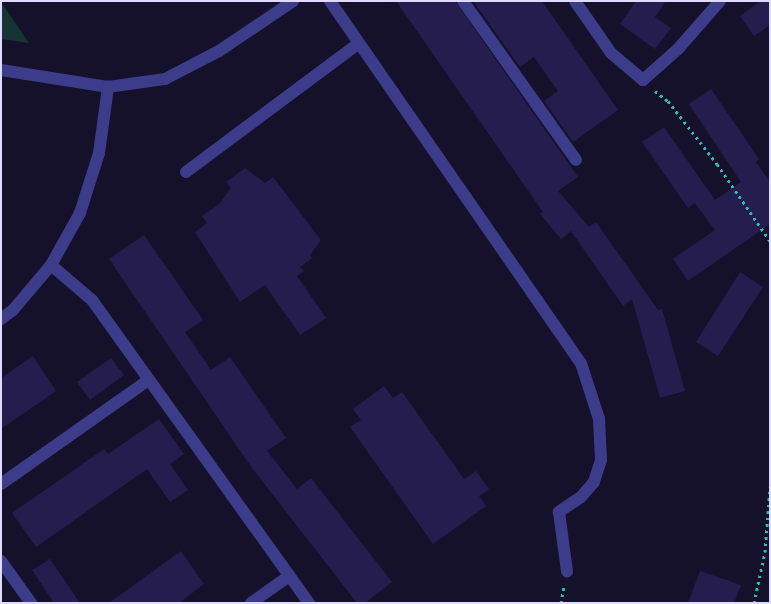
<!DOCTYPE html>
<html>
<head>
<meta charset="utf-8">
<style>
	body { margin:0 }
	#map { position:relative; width:771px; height:604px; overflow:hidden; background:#15112b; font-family:Inter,sans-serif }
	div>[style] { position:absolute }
	.green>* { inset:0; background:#143533 }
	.building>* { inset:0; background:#251d4d }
	.path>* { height:3px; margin-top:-1.5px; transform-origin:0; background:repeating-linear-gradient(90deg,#30beb2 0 2.5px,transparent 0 6.5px) }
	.minor>* { height:12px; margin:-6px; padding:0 6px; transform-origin:6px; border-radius:6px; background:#3d3c8a }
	span { translate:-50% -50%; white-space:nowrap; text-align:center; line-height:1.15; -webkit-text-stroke:5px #15112b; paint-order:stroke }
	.frame { position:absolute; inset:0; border:2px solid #dedbff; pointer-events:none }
</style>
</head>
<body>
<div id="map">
	<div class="green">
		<div style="clip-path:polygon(1px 2px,29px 43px,1px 39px)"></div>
	</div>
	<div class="building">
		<div style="clip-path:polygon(396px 1px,455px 1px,578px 177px,558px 191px,589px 227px,596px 222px,658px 310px,662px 309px,685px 391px,660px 398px,632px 299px,623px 306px,571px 231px,561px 239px,540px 214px,543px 212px)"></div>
		<div style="clip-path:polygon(473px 1px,542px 1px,618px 110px,573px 142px,544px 101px,558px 91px,534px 57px,520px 67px)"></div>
		<div style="clip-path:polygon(636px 1px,666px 1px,655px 17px,671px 28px,655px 49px,620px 24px)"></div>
		<div style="clip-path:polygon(760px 1px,770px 1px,770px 25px,754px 36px,740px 16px)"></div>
		<div style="clip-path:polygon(711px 89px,759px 159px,756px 162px,770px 182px,770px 224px,688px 281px,673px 259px,715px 230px,695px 203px,688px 208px,642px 142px,664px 127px,715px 200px,741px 182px,689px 104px)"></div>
		<div style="clip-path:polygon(245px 168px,265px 183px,273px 177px,321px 240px,310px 255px,312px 258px,300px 267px,304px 271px,297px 276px,326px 318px,300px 335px,265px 285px,240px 302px,195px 232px,207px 223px,202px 216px,219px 204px,231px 188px,226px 182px)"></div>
		<div style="clip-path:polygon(144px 235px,203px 320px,185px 332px,211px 370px,230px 357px,286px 438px,267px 451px,297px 489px,311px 478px,392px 582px,365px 603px,357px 603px,252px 468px,109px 259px)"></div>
		<div style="clip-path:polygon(740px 272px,763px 287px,718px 356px,696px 342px)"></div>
		<div style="clip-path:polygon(33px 356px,56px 391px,1px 429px,1px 378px)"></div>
		<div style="clip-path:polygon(111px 358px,124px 375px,90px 400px,77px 382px)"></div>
		<div style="clip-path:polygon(384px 386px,393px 398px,402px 392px,464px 479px,476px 471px,489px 489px,479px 496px,486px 506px,433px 544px,350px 427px,361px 420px,353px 409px)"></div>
		<div style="clip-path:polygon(159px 419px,184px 454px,170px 464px,188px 490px,170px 502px,147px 469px,36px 547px,12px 513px,104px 449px,108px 454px)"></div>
		<div style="clip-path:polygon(181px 551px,204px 584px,179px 603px,109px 603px)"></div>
		<div style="clip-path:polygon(50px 559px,80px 603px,54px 603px,32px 570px)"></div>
		<div style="clip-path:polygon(700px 571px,741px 585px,734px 603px,688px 603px)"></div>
	</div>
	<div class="path">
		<div style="left:655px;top:91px;width:16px;rotate:38deg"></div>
		<div style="left:668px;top:101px;width:80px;rotate:52.1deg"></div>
		<div style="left:717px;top:164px;width:93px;rotate:55.5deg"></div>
		<div style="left:561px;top:603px;width:17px;rotate:-80deg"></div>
		<div style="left:754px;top:603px;width:52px;rotate:-77.8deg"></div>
		<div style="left:765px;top:552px;width:65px;rotate:-85.6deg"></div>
	</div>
	<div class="minor">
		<div style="left:330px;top:1px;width:441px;rotate:55.3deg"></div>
		<div style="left:581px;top:363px;width:59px;rotate:72.2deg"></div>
		<div style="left:599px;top:419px;width:41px;rotate:87.2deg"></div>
		<div style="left:601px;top:460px;width:23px;rotate:108deg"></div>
		<div style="left:594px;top:482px;width:20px;rotate:131deg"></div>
		<div style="left:581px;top:497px;width:27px;rotate:146deg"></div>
		<div style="left:559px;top:512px;width:60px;rotate:82.3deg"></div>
		<div style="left:463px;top:1px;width:195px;rotate:54.6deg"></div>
		<div style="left:575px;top:1px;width:63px;rotate:55.3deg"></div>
		<div style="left:611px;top:53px;width:42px;rotate:40.2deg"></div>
		<div style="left:643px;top:80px;width:47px;rotate:-41.5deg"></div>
		<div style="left:678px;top:49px;width:64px;rotate:-48.8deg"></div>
		<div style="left:1px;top:70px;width:108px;rotate:9deg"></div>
		<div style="left:108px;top:87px;width:58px;rotate:-8deg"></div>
		<div style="left:165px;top:79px;width:61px;rotate:-27.4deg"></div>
		<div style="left:219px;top:51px;width:89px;rotate:-34deg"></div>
		<div style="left:186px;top:172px;width:214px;rotate:-36.7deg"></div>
		<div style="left:51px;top:265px;width:54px;rotate:40.5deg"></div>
		<div style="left:92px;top:300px;width:373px;rotate:54.4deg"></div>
		<div style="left:1px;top:319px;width:15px;rotate:-37deg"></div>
		<div style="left:13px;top:310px;width:59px;rotate:-49.8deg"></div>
		<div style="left:51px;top:265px;width:60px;rotate:-60.9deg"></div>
		<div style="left:80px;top:213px;width:63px;rotate:-72.4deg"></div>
		<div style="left:99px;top:153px;width:67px;rotate:-82.2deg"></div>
		<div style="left:1px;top:484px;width:179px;rotate:-35.2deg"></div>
		<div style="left:1px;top:561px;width:52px;rotate:54.5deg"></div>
		<div style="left:251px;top:603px;width:47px;rotate:-35.4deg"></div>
	</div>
	<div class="frame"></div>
</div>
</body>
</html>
